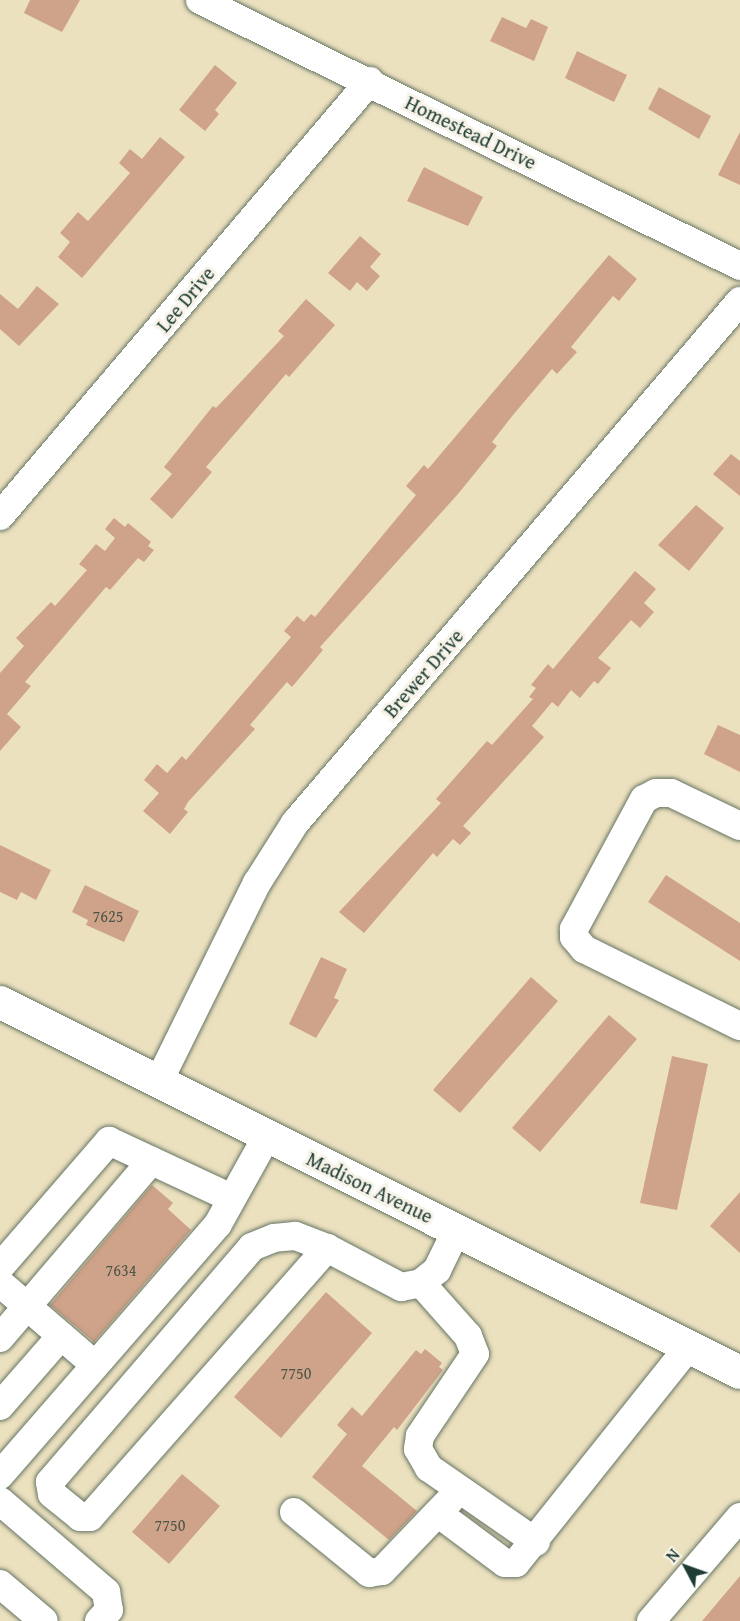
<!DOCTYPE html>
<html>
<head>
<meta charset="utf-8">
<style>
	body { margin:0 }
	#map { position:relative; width:740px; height:1621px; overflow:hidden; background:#ece1bf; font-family:"Gentium Book Plus",serif }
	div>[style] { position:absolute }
	.building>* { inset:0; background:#cfa389 }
	.roads { filter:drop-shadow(0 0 2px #677665) drop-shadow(0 0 2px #677665) }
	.minor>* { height:28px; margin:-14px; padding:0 14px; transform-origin:14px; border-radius:14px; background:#fff }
	.major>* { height:33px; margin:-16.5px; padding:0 16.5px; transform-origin:16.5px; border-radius:16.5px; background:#fff }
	span { translate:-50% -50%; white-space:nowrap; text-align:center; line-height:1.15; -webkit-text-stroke:6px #f7f3e8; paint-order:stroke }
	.number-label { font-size:16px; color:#4b5649 }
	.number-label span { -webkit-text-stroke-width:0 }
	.street-label { font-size:20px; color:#1f3d34 }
	.north { position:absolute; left:656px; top:1537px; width:60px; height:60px; -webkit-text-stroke:4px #f7f3e8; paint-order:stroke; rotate:311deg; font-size:16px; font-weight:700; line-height:24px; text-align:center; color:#1f3d34 }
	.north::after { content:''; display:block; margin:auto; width:21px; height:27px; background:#1f3d34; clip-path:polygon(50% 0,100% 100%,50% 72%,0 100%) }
</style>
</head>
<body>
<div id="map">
	<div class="building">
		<div style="clip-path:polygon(30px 0,80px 0,62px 32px,24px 13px)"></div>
		<div style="clip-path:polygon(502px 17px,526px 28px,531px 19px,548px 27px,534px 61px,490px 41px)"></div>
		<div style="clip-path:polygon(577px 51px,627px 75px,614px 102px,565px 78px)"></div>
		<div style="clip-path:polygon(215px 65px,237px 83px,215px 110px,219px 114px,205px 131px,179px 110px)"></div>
		<div style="clip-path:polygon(659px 87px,711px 116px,699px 139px,648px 109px)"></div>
		<div style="clip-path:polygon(740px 132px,740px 185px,718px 175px)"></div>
		<div style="clip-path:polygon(160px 137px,185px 157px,82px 278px,58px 257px,70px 242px,60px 233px,78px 212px,88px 221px,130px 173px,119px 163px,130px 149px,142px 159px)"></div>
		<div style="clip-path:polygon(424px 167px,483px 197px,468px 226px,407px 201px)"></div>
		<div style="clip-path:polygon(360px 236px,381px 254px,370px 267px,380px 276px,367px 291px,357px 282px,350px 291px,328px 273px)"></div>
		<div style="clip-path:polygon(609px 255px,637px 279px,619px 301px,613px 296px,571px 347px,577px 352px,557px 374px,552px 369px,513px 415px,492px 442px,497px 446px,458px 494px,320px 647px,323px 650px,292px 687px,287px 682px,250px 725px,255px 729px,188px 802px,184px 809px,188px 812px,170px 834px,143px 811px,159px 793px,144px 780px,157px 764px,167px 773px,182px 756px,186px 760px,291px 637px,284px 631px,297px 616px,304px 622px,311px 614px,315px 617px,416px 495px,406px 486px,424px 465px,428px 469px)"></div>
		<div style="clip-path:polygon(37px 286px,59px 304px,19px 346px,0 329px,0 294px,18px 309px)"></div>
		<div style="clip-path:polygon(306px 299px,335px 325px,289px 377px,286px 374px,206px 467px,212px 472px,172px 519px,150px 499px,172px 474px,164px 467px,213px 406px,216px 408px,284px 336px,278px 331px)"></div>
		<div style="clip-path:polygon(731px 454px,740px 461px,740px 496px,713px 474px)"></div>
		<div style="clip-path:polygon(696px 505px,724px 528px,689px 571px,658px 545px)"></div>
		<div style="clip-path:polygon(114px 518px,125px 527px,128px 523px,151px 542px,148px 546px,154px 550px,144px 562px,138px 558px,110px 590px,106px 587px,25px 682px,31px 686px,7px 714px,21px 727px,0 751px,0 673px,24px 646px,16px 638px,51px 602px,55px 606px,87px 570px,79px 564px,96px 544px,105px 551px,115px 538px,105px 529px)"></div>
		<div style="clip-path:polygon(635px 571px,656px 589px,644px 603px,654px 612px,640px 628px,631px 620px,598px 658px,611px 668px,598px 684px,594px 681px,580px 698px,571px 690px,558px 707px,552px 702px,532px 726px,544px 737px,463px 826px,471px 833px,460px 845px,453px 839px,437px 857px,433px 853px,364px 933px,339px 912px,441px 803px,436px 799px,487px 741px,492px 745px,533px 699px,529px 697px,536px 688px,531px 685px,548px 664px,553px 669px)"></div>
		<div style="clip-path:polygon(718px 725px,740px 735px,740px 772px,704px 754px)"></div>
		<div style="clip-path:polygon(0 845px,51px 870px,36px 900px,21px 892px,17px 900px,0 892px)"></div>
		<div style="clip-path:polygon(666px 875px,740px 923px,740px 961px,648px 902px)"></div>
		<div style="clip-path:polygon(85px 885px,139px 911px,124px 942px,86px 925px,88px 920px,72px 912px)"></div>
		<div style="clip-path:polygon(321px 957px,347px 969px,334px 998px,339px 1000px,316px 1038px,289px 1024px)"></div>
		<div style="clip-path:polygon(531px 977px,558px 1001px,460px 1113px,433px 1090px)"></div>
		<div style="clip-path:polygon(609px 1015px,637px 1039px,540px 1152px,512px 1128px)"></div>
		<div style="clip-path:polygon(672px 1056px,708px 1064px,677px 1210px,640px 1203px)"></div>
		<div style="clip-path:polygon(152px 1185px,173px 1203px,168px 1209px,191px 1230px,94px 1342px,50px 1305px)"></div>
		<div style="clip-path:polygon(740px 1192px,740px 1253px,710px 1226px)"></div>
		<div style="clip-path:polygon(326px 1292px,372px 1333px,281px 1438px,234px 1397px)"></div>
		<div style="clip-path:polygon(425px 1349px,442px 1363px,439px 1367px,443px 1370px,397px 1430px,394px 1427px,362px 1466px,417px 1511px,389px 1540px,312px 1477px,347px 1434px,337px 1425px,352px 1407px,362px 1416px,416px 1350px,421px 1354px)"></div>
		<div style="clip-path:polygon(182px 1474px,220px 1506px,169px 1564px,132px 1532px)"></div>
		<div style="clip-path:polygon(740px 1576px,740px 1621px,702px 1621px)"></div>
	</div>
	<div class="roads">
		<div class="minor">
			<div style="left:200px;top:0;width:602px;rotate:26.22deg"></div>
			<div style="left:0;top:516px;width:571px;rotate:-49.62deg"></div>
			<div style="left:740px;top:826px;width:76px;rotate:-154.4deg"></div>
			<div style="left:671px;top:793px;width:15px;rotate:180deg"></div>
			<div style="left:656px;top:793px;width:13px;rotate:153deg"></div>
			<div style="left:644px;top:799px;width:148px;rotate:118.3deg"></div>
			<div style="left:574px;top:929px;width:8px;rotate:90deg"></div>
			<div style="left:574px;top:937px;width:16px;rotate:50deg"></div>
			<div style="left:584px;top:949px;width:174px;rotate:26.3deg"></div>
			<div style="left:159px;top:1081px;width:221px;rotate:-63.7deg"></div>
			<div style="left:257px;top:883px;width:71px;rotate:-57.7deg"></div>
			<div style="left:295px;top:823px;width:686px;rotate:-49.55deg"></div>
			<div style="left:327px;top:1248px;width:34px;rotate:-159deg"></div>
			<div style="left:295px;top:1236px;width:21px;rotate:175deg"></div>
			<div style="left:274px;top:1238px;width:24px;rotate:158deg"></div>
			<div style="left:252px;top:1247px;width:310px;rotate:130.7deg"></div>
			<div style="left:50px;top:1482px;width:12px;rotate:81deg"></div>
			<div style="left:52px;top:1494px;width:36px;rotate:39deg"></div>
			<div style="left:80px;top:1517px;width:10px"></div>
			<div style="left:90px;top:1517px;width:359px;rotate:-48.6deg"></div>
			<div style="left:327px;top:1248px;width:84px;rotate:27.8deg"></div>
			<div style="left:401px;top:1287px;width:20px;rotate:-11deg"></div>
			<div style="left:421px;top:1283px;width:21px;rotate:-39deg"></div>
			<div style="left:437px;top:1270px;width:46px;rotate:-64deg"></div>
			<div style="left:0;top:1267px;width:167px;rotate:-49.1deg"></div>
			<div style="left:109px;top:1141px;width:135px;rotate:25deg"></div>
			<div style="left:0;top:1283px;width:125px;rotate:40.8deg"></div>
			<div style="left:421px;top:1283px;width:71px;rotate:48.4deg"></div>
			<div style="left:468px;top:1336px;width:19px;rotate:69deg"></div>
			<div style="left:475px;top:1354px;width:99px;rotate:123.9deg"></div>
			<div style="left:420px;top:1436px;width:13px;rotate:99deg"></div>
			<div style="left:418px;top:1449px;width:22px;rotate:60deg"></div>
			<div style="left:429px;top:1468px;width:130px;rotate:34.7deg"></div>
			<div style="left:0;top:1338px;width:233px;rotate:-49.5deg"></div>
			<div style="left:0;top:1406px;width:93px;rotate:-48.9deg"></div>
			<div style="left:0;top:1475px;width:332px;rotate:-49deg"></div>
			<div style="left:218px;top:1224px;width:101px;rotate:-60.9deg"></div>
			<div style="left:0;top:1501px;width:140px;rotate:40.6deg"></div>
			<div style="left:106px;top:1592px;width:18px;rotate:81deg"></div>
			<div style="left:109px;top:1610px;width:15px;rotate:132deg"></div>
			<div style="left:294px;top:1512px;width:97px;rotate:39.1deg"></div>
			<div style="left:369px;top:1573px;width:13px;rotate:-9deg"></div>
			<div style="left:382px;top:1571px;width:98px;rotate:-46.2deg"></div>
			<div style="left:439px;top:1514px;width:82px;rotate:36.6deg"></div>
			<div style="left:505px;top:1563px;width:11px"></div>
			<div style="left:516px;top:1563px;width:278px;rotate:-51.4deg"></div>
			<div style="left:0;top:1584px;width:57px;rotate:40.1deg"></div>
			<div style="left:651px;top:1621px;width:137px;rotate:-49.4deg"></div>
		</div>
		<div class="major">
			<div style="left:0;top:1002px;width:827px;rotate:26.57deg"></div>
		</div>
	</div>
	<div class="number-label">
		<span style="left:108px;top:916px">7625</span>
		<span style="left:121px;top:1270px">7634</span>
		<span style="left:296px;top:1373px">7750</span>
		<span style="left:170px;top:1525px">7750</span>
	</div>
	<div class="street-label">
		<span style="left:471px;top:132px;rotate:26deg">Homestead Drive</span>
		<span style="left:185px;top:299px;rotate:-50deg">Lee Drive</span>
		<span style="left:423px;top:673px;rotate:-49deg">Brewer Drive</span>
		<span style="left:370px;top:1187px;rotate:26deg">Madison Avenue</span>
	</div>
	<div class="north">N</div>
</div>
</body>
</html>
